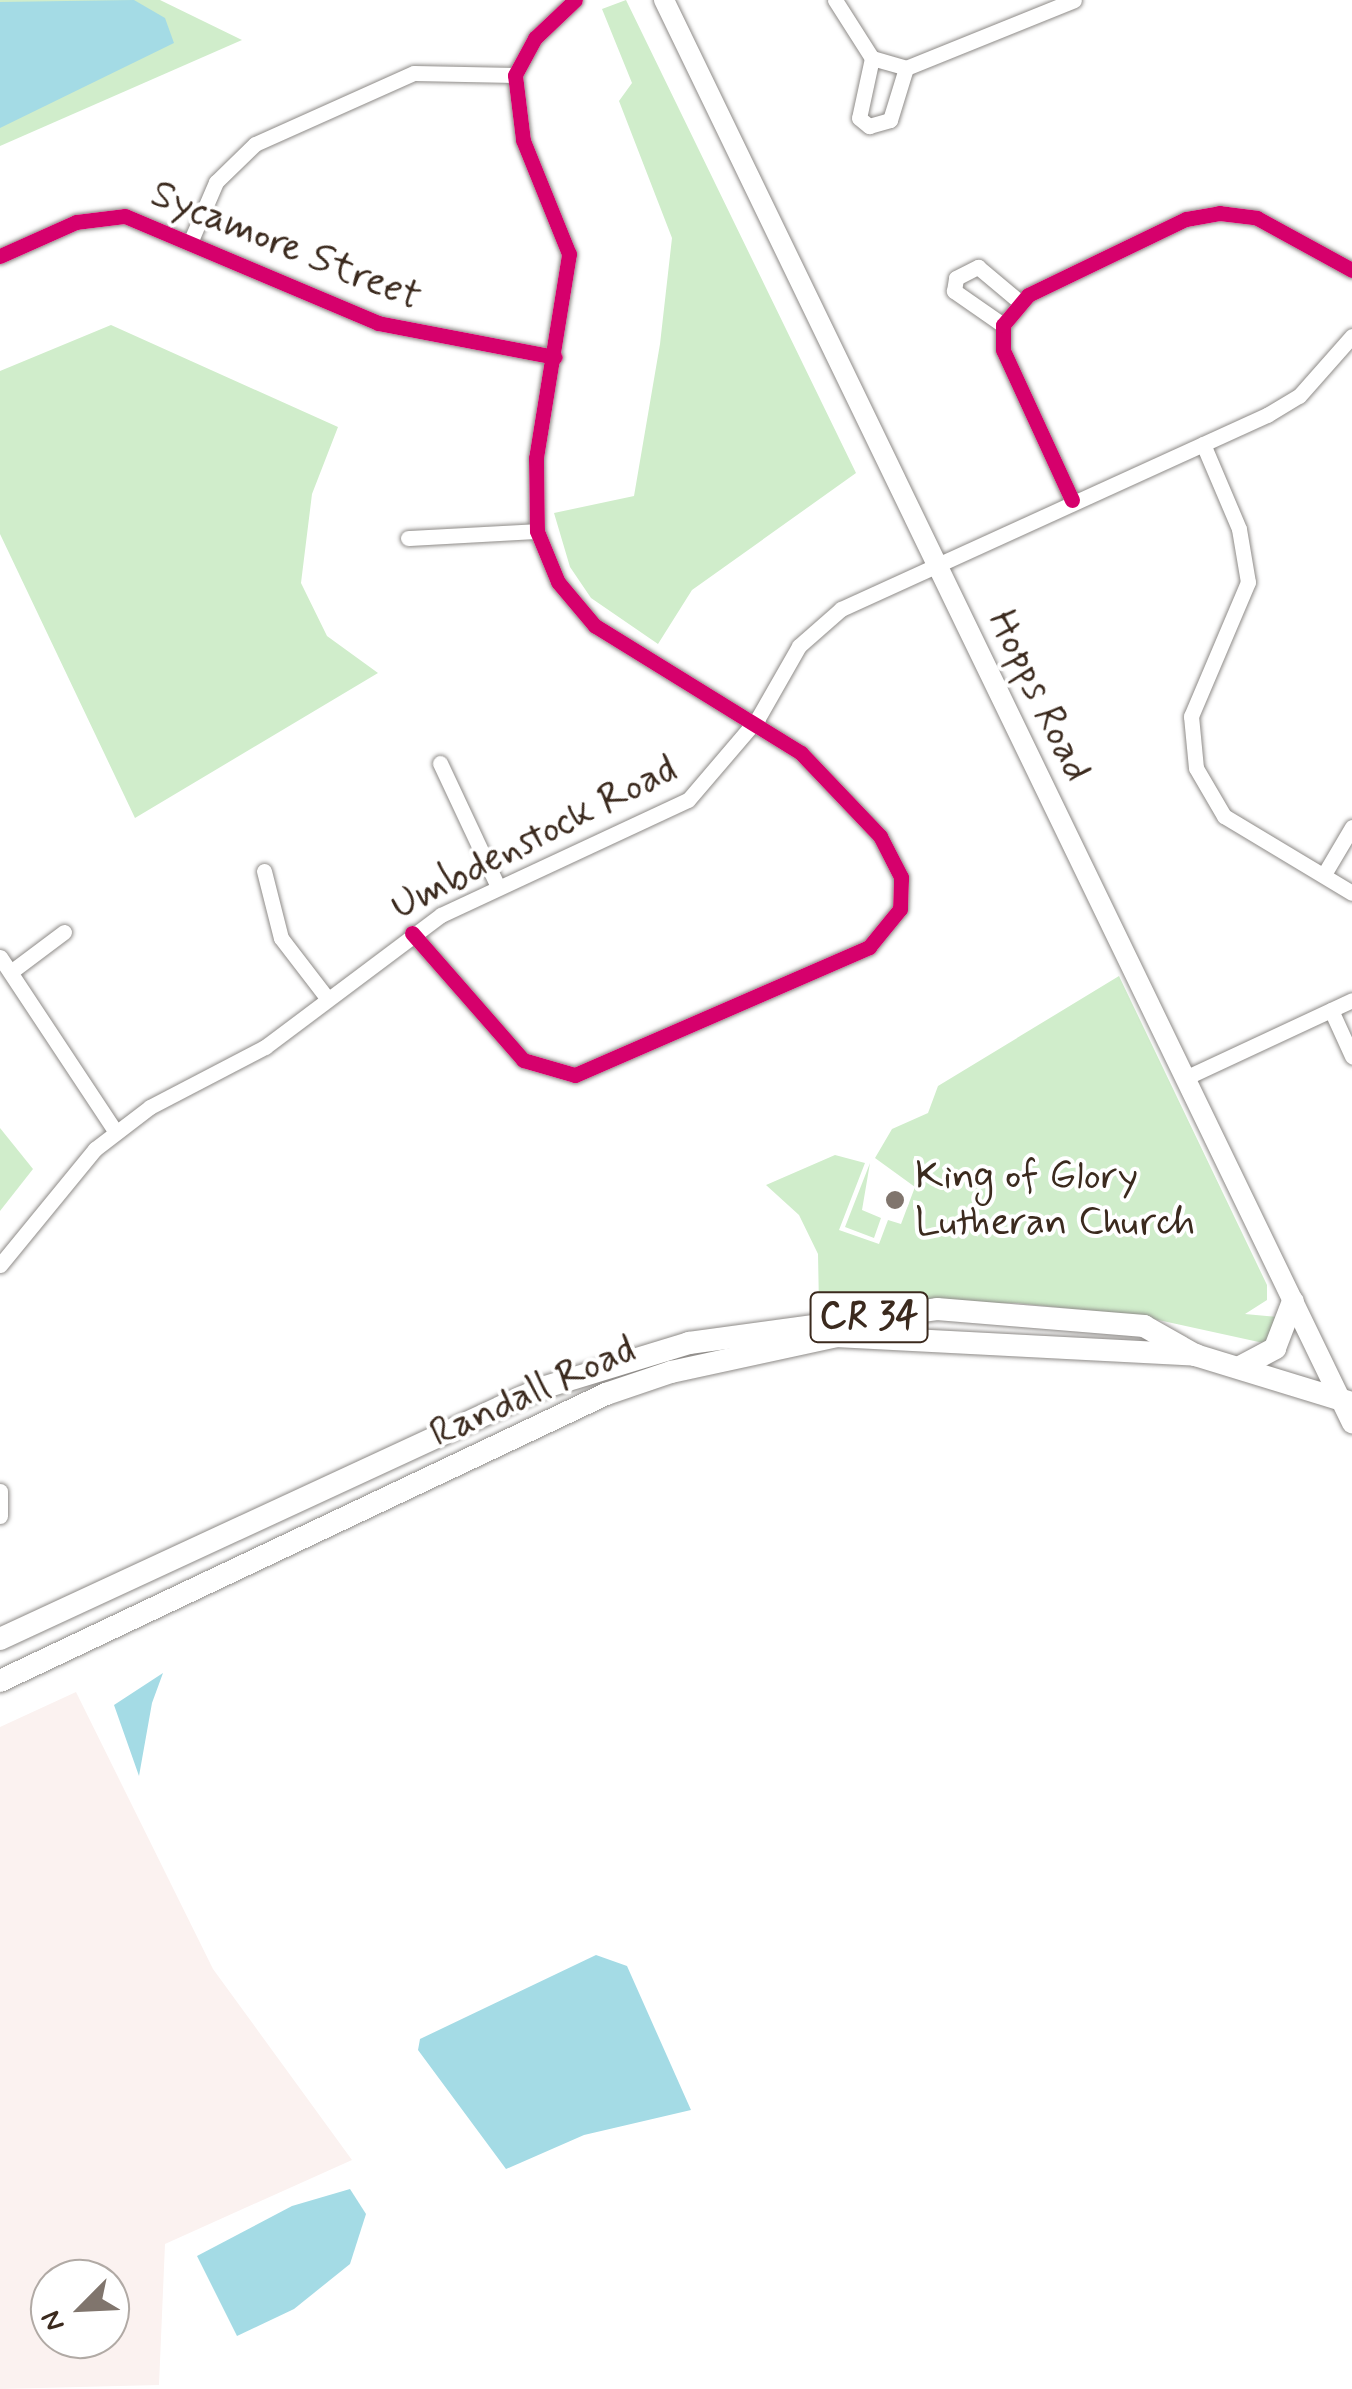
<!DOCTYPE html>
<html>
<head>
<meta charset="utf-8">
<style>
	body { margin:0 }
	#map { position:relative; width:1352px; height:2389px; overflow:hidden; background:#fff; font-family:Mynerve,sans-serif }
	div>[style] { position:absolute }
	.built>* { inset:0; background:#fbf2f0 }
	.green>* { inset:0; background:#d0edcb }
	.water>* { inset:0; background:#a4dbe5 }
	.roads { filter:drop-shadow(0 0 2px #8e8b88) drop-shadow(0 0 2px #8e8b88) }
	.street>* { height:15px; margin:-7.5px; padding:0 7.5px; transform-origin:7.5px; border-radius:7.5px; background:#fff }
	.secondary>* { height:20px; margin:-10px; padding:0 10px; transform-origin:10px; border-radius:10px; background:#fff }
	.primary>* { height:22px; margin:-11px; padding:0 11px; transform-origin:11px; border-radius:11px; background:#fff }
	.cycleway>* { height:15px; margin:-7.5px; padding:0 7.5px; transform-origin:7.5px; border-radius:7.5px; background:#d6006c }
	.dots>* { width:28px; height:28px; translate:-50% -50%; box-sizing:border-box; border:5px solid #fff; border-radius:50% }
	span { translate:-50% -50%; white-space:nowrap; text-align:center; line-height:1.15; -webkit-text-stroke:8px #fff; paint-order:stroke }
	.shield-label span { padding:2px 8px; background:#fff; border:2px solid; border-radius:8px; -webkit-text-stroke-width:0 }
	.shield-label { font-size:38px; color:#3b2a1e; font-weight:700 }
	.street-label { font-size:40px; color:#3b2a1e }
	.poi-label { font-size:40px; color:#3b2a1e }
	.left { translate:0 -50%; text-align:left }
	.north { position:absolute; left:30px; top:2259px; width:100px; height:100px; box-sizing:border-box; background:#fff; border:2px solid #b1aaa5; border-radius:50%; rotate:246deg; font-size:28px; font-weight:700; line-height:40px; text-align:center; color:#3b2a1e }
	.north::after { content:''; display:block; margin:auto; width:35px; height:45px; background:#80756d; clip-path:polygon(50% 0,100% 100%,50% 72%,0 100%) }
</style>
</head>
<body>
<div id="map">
	<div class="built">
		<div style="clip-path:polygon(evenodd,76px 1692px,213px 1969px,352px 2160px,165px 2244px,159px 2385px,0 2389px,0 1727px,76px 1692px,50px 2279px,110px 2279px,110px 2339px,50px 2339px,50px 2279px)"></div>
	</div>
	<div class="green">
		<div style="clip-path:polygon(0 0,160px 0,242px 40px,0 146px)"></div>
		<div style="clip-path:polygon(626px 0,856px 473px,692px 590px,658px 644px,591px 598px,570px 567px,554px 513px,634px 496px,660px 344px,672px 238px,619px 101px,632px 83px,602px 9px)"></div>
		<div style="clip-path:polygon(111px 325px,338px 427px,312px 494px,301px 583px,327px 636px,378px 673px,135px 818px,0 534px,0 371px)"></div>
		<div style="clip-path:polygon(1119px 976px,1267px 1285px,1267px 1300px,1245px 1314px,1278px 1317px,1268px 1344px,1140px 1316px,1015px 1303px,819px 1307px,818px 1254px,799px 1215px,766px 1185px,835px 1155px,865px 1163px,839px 1230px,879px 1244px,888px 1220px,901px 1224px,915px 1187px,875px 1158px,892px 1129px,928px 1113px,938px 1086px)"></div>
		<div style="clip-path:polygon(0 1128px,33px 1169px,0 1211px)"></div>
		<div style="clip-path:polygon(870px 1163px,862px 1210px,881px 1218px,874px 1238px,845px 1227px)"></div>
	</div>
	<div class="water">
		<div style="clip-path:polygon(134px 0,165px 18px,174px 43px,0 128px,0 2px)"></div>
		<div style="clip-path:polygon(163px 1673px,152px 1703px,139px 1776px,114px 1705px)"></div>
		<div style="clip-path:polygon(596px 1955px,627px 1966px,691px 2110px,584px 2135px,506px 2169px,418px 2050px,420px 2039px)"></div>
		<div style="clip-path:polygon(350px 2189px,366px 2214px,350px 2264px,294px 2309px,237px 2336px,197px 2256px,292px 2206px)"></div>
	</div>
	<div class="roads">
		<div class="street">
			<div style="left:835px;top:0;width:69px;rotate:57.5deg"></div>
			<div style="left:872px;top:58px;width:35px;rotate:16deg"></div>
			<div style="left:906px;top:68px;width:181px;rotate:-22deg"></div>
			<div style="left:872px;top:58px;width:61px;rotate:102.2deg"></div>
			<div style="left:859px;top:118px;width:13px;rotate:39deg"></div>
			<div style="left:869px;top:126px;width:22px;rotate:-16deg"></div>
			<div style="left:890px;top:120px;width:54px;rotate:-72.9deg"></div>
			<div style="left:192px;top:238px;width:61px;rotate:-66.8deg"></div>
			<div style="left:216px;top:182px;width:54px;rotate:-44.3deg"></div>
			<div style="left:255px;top:144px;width:174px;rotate:-24.1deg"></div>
			<div style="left:414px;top:73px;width:101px;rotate:1.1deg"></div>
			<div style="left:0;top:256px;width:83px;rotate:-24.1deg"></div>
			<div style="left:76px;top:222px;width:49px;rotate:-7deg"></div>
			<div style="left:125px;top:216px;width:275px;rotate:22.9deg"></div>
			<div style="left:378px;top:323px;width:180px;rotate:10.9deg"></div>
			<div style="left:1003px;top:325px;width:60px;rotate:-145.2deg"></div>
			<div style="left:954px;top:291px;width:13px;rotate:-81deg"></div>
			<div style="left:956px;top:278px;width:25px;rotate:-27deg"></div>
			<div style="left:978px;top:267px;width:56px;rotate:39.9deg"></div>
			<div style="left:1203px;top:444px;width:92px;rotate:67deg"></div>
			<div style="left:1239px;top:529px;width:54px;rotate:80.4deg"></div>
			<div style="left:1248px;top:582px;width:146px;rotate:113deg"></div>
			<div style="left:1191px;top:716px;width:52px;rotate:84.5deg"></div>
			<div style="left:1196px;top:768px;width:56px;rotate:59.7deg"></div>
			<div style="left:1224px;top:816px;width:149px;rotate:31deg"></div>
			<div style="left:1072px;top:500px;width:165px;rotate:-114.7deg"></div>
			<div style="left:1003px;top:350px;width:25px;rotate:-90deg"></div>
			<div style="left:1003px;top:325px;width:39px;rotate:-50deg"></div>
			<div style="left:1028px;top:295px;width:175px;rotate:-25.7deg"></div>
			<div style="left:1186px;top:219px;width:34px;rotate:-10deg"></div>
			<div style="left:1219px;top:213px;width:38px;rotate:7deg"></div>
			<div style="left:1257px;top:218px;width:108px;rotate:28.7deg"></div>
			<div style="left:408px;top:538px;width:129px;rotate:-3.1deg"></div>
			<div style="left:440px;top:763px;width:137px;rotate:64.9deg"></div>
			<div style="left:264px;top:871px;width:69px;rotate:75.8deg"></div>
			<div style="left:281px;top:938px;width:76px;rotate:52.5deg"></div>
			<div style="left:1326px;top:871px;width:51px;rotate:-59.4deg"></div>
			<div style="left:412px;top:933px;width:169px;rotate:48.8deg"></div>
			<div style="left:523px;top:1060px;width:54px;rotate:16.1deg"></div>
			<div style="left:575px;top:1075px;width:321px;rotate:-23.5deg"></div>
			<div style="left:869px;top:947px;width:49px;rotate:-50.8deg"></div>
			<div style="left:900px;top:909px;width:32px;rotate:-88deg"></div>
			<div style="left:901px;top:877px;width:46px;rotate:-117.1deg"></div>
			<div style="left:880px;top:836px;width:115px;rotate:-133.6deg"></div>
			<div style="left:801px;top:753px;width:242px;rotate:-148.3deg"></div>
			<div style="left:595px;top:626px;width:57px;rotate:-130.1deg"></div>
			<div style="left:558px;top:582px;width:55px;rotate:-112.4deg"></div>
			<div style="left:537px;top:531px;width:73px;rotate:-90.8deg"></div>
			<div style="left:536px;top:458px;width:207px;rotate:-80.8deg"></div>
			<div style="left:569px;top:254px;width:123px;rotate:-112deg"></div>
			<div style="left:523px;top:140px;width:65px;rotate:-97deg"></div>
			<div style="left:515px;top:75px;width:42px;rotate:-61.6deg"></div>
			<div style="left:535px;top:38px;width:55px;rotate:-43.5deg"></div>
			<div style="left:0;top:957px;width:209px;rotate:56.5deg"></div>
			<div style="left:12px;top:971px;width:65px;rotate:-36.9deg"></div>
			<div style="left:1331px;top:1010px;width:51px;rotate:65.5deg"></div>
			<div style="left:1185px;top:1078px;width:184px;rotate:-25deg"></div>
			<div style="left:0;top:1265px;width:150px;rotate:-50.7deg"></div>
			<div style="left:95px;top:1149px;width:69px;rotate:-37.4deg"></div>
			<div style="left:150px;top:1107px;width:130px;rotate:-27.6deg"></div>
			<div style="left:265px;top:1047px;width:220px;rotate:-36.9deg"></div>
			<div style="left:441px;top:915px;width:272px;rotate:-25deg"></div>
			<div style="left:688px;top:800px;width:108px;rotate:-49.5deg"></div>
			<div style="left:758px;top:718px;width:83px;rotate:-60.3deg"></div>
			<div style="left:799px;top:646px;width:56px;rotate:-41.4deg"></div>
			<div style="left:841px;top:609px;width:468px;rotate:-24.5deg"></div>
			<div style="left:1267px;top:415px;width:37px;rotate:-31deg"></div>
			<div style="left:1299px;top:396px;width:80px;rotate:-48.5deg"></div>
			<div style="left:0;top:1491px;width:25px;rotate:90deg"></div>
		</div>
		<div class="secondary">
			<div style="left:664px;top:0;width:1581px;rotate:64.2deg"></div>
		</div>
		<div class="primary">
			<div style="left:1240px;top:1367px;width:40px;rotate:-28deg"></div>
			<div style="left:1275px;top:1348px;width:50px;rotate:-69deg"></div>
			<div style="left:0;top:1639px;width:597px;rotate:-24.85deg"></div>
			<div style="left:542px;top:1388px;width:154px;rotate:-17deg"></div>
			<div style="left:689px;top:1343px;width:250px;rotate:-7.8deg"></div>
			<div style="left:937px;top:1309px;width:208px;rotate:4.7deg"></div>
			<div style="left:1144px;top:1326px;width:59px;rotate:29.6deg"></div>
			<div style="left:1195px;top:1355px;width:164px;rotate:17deg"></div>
			<div style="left:0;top:1681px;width:671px;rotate:-25.34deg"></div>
			<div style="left:606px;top:1394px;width:69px;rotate:-18.7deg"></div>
			<div style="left:671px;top:1372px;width:170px;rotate:-12.2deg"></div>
			<div style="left:837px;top:1336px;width:359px;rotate:3deg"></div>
		</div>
	</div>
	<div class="cycleway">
		<div style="left:0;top:256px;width:83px;rotate:-24.1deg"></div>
		<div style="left:76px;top:222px;width:49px;rotate:-7deg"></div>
		<div style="left:125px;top:216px;width:275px;rotate:22.9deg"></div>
		<div style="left:378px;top:323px;width:180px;rotate:10.9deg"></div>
		<div style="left:1072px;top:500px;width:165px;rotate:-114.7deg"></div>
		<div style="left:1003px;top:350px;width:25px;rotate:-90deg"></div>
		<div style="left:1003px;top:325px;width:39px;rotate:-50deg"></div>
		<div style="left:1028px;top:295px;width:175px;rotate:-25.7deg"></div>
		<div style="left:1186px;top:219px;width:34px;rotate:-10deg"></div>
		<div style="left:1219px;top:213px;width:38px;rotate:7deg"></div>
		<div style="left:1257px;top:218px;width:108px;rotate:28.7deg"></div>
		<div style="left:412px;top:933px;width:169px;rotate:48.8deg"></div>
		<div style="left:523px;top:1060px;width:54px;rotate:16.1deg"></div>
		<div style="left:575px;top:1075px;width:321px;rotate:-23.5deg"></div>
		<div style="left:869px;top:947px;width:49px;rotate:-50.8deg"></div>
		<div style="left:900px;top:909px;width:32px;rotate:-88deg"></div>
		<div style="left:901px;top:877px;width:46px;rotate:-117.1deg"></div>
		<div style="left:880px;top:836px;width:115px;rotate:-133.6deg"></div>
		<div style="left:801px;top:753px;width:242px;rotate:-148.3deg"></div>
		<div style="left:595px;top:626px;width:57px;rotate:-130.1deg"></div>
		<div style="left:558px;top:582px;width:55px;rotate:-112.4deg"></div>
		<div style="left:537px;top:531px;width:73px;rotate:-90.8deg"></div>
		<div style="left:536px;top:458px;width:207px;rotate:-80.8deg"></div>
		<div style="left:569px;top:254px;width:123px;rotate:-112deg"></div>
		<div style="left:523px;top:140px;width:65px;rotate:-97deg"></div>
		<div style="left:515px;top:75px;width:42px;rotate:-61.6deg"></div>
		<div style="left:535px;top:38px;width:55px;rotate:-43.5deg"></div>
	</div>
	<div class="dots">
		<div style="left:895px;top:1200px;background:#80756d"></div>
	</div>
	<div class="shield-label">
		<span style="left:869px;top:1317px">CR 34</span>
	</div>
	<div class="street-label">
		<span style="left:286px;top:246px;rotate:22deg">Sycamore Street</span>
		<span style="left:1039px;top:696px;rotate:64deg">Hopps Road</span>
		<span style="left:534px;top:838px;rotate:-27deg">Umbdenstock Road</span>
		<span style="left:533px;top:1392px;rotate:-24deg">Randall Road</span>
	</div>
	<div class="poi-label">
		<span class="left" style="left:915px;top:1200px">King of Glory<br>Lutheran Church</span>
	</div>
	<div class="north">N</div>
</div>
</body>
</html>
